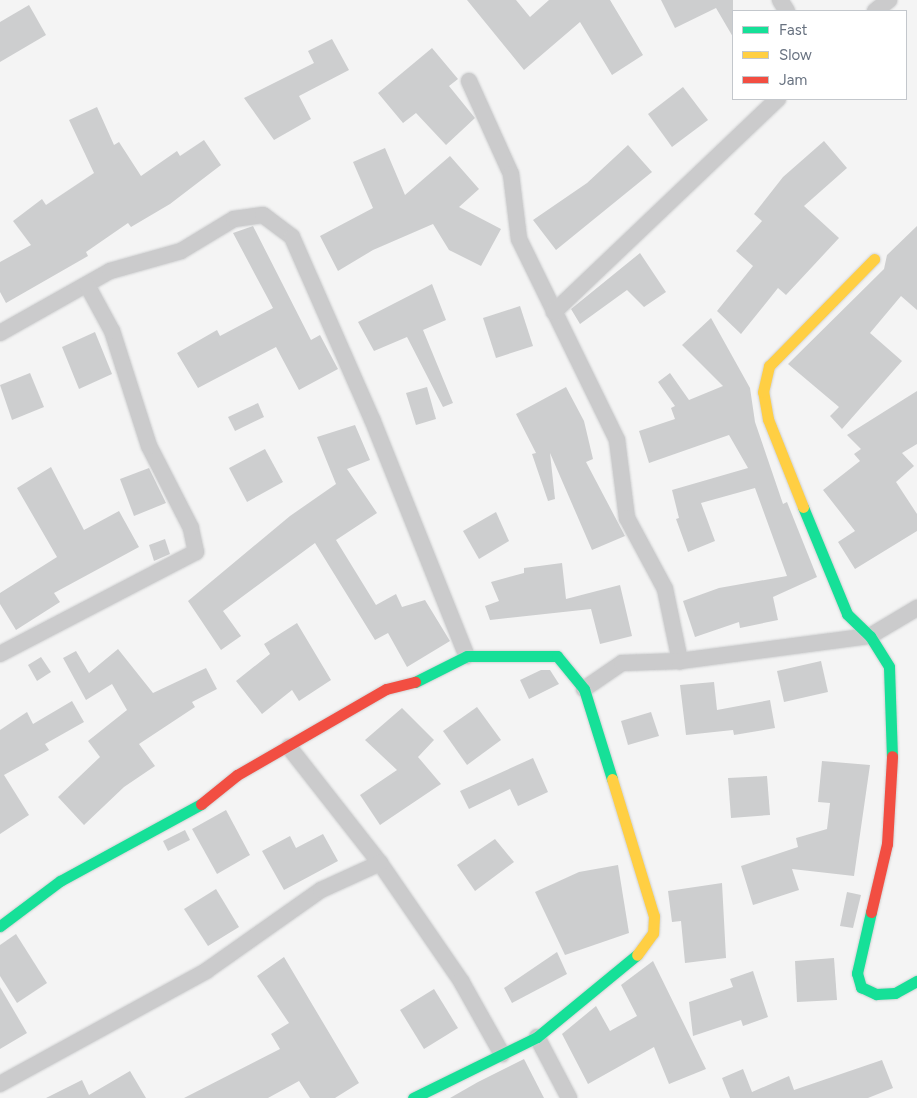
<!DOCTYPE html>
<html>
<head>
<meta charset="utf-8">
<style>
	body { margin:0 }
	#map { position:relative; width:917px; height:1098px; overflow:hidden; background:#f4f4f4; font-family:Figtree,sans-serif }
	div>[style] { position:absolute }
	.building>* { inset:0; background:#cdcecf }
	.roads { filter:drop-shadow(0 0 1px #d0d1d2) drop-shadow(0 0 1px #d0d1d2) }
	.street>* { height:16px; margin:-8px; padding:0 8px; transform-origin:8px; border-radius:8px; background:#cbcbcc }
	.fast>* { height:11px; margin:-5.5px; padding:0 5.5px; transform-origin:5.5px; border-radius:5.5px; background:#16e098 }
	.slow>* { height:11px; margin:-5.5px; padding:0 5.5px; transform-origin:5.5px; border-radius:5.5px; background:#ffcf43 }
	.jam>* { height:11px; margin:-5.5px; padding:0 5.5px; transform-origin:5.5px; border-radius:5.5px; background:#f24e42 }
	span { translate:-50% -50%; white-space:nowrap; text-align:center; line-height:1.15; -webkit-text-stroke:5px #fff; paint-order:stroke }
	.legend { position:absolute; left:732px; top:10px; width:175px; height:90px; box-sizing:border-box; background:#fff; border:1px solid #c3c7cc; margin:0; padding:6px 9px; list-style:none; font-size:15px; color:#687280 }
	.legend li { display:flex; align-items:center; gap:10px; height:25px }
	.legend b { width:25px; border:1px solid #c3c7cc }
</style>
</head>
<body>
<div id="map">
	<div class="building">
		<div style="clip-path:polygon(467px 0,516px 0,530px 17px,549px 0,610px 0,643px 55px,612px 75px,580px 22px,524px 70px)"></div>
		<div style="clip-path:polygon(661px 0,733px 0,733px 37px,716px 8px,675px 28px)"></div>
		<div style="clip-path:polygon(29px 5px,46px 35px,0 62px,0 22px)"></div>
		<div style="clip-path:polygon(332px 39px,349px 70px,299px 96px,311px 119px,274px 140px,244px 98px,314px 63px,308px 51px)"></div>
		<div style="clip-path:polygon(432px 48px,458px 79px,449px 86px,475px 118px,446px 145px,416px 113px,403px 123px,378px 93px)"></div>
		<div style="clip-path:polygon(683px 87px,708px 120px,672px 147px,648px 114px)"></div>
		<div style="clip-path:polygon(97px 107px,114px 145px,119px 142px,141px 176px,177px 151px,180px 156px,204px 140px,221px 165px,170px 204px,131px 227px,128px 223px,86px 252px,88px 256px,6px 303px,0 292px,0 262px,31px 245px,13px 221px,42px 199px,46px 205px,94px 173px,69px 120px)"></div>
		<div style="clip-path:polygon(824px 141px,847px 168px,804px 206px,839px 238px,786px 295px,778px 288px,741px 334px,717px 311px,753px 266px,736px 251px,762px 221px,754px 214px,783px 177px)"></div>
		<div style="clip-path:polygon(628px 145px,652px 172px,556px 250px,533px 220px,587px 183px)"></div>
		<div style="clip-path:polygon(385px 148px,405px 195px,450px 156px,479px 189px,459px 207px,501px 229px,481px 266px,449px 250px,433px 224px,373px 250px,338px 271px,320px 236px,373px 208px,353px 162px)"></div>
		<div style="clip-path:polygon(253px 226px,311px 340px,320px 335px,338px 369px,299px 390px,276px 347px,198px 388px,177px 353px,217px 330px,220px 336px,273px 308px,233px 233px)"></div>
		<div style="clip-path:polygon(917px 226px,917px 310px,901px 296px,870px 333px,902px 361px,842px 429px,830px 416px,839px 407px,788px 364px,884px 269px,887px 255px)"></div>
		<div style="clip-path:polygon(640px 253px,666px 292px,644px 307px,627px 290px,580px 324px,571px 309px)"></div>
		<div style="clip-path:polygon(432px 284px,446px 320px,423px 330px,453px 403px,443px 407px,407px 337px,374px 351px,358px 322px)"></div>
		<div style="clip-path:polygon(520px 306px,533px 346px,496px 358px,483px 318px)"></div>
		<div style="clip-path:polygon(711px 318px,750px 388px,755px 422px,783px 504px,787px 502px,817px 577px,773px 597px,778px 620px,740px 628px,739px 622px,695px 637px,683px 601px,719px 588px,787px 576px,755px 488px,701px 503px,715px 541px,688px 552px,676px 519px,679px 518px,672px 490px,748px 468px,729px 435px,649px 463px,639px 431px,675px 419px,671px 408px,675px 406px,658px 382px,670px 373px,689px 400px,723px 386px,682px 345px)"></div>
		<div style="clip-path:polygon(95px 332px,112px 374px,79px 389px,62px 347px)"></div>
		<div style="clip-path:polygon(30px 373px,44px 407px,12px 420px,0 385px)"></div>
		<div style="clip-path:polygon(427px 387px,436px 419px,416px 425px,406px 393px)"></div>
		<div style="clip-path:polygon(566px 387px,584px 421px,593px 459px,586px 462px,625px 536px,592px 550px,550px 453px,555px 499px,548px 501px,532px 454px,536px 453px,516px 414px)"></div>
		<div style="clip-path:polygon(917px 391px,917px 444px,902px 453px,914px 466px,896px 482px,917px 514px,917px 531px,855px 569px,838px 542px,855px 531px,823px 490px,860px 461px,854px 454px,861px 449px,847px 435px)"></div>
		<div style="clip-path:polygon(258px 403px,264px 417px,235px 431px,228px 417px)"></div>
		<div style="clip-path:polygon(355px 425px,370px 460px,347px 469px,377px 513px,336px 540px,376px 605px,396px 594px,402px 607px,425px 600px,450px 641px,407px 667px,388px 633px,375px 640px,315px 543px,223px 611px,241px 636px,221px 650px,188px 601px,290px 516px,336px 484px,317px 437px)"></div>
		<div style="clip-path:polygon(265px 449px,283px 482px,247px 502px,229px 468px)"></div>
		<div style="clip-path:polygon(51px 467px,84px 530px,119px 511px,139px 547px,54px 593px,60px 602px,16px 630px,0 604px,0 593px,57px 557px,17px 488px)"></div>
		<div style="clip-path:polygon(149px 468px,166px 503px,134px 516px,120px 479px)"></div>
		<div style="clip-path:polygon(496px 512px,509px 541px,479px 559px,463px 531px)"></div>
		<div style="clip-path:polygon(165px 539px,170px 554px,154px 561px,149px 545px)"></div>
		<div style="clip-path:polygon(562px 563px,566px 599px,620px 585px,632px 636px,600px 644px,591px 609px,490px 620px,485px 606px,499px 601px,491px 582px,524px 573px,524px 568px)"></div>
		<div style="clip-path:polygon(297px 623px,331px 680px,299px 701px,292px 690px,262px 714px,236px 681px,270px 654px,264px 644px)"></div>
		<div style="clip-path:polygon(118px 649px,153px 693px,206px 668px,217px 689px,192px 702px,195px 707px,139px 744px,155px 766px,124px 787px,84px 825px,58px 797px,100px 757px,88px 741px,127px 710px,112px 684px,86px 700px,63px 658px,76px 651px,89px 673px)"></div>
		<div style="clip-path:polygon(41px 657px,51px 672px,37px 681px,28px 665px)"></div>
		<div style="clip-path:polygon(821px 661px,828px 692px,784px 702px,777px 671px)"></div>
		<div style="clip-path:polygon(541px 670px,550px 670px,559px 684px,529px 699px,520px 680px)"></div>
		<div style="clip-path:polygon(714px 682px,717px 710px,770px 700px,775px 728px,734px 735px,733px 730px,686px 735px,680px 685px)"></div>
		<div style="clip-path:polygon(72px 701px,84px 722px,45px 744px,49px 750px,4px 775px,29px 815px,0 834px,0 730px,27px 712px,33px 724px)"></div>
		<div style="clip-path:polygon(477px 707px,501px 740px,467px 765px,443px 731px)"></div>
		<div style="clip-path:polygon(402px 708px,434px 740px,418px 757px,441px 784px,380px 825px,360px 795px,397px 770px,365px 740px)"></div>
		<div style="clip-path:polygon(651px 712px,659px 736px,628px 745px,621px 721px)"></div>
		<div style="clip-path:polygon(533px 758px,548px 792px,518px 806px,510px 789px,469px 809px,460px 791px)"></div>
		<div style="clip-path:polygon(822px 761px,870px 765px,854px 876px,792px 869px,799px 890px,753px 905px,741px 866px,798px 847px,796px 838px,827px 829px,830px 803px,818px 802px)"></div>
		<div style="clip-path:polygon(767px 776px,770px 815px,731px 818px,728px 778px)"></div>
		<div style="clip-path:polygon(226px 810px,250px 855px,217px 874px,192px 829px)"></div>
		<div style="clip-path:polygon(185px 830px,190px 840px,168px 851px,163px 841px)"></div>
		<div style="clip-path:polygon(323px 834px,338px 861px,284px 890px,262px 851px,290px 836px,296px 848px)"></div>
		<div style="clip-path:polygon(495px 839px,514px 862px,475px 891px,457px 865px)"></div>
		<div style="clip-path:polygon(618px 865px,629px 933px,565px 955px,535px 892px,579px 872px)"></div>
		<div style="clip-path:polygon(722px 883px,726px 958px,685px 963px,681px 921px,672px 922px,668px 891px)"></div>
		<div style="clip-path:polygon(216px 889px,239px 927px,208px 946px,184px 909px)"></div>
		<div style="clip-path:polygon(847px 892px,861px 895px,853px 928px,840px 926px)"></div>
		<div style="clip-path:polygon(16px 934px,47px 983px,17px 1003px,0 976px,0 945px)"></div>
		<div style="clip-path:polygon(557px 952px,567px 974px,512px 1003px,504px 988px)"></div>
		<div style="clip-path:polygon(284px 957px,359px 1083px,335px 1098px,310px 1098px,299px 1081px,268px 1098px,184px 1098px,280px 1049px,271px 1034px,289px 1023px,257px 976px)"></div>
		<div style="clip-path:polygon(834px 958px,837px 1000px,797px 1002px,795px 961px)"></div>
		<div style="clip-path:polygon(653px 961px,706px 1069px,669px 1084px,654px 1047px,588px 1084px,562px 1034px,596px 1006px,610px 1031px,637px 1016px,621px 985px)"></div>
		<div style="clip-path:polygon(753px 971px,768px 1017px,743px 1026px,741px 1020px,693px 1036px,689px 1002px,733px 987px,730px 979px)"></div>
		<div style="clip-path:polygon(0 987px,27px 1033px,0 1049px)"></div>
		<div style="clip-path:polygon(434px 989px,458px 1028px,424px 1049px,400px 1010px)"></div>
		<div style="clip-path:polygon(524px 1059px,544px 1098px,450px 1098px,478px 1082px)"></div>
		<div style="clip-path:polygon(882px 1060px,893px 1088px,868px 1098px,730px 1098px,722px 1078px,743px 1069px,752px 1092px,789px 1076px,794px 1090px)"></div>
		<div style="clip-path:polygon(130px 1071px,146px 1098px,46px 1098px,82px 1080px,89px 1095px)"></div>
	</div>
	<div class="roads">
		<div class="street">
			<div style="left:780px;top:0;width:13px;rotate:58deg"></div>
			<div style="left:875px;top:11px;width:18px;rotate:-38deg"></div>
			<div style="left:469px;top:81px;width:102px;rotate:65.7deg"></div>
			<div style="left:511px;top:174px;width:65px;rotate:83deg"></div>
			<div style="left:519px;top:239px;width:224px;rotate:64deg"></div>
			<div style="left:617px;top:440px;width:79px;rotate:82.7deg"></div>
			<div style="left:627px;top:518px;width:81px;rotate:61.8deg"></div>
			<div style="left:665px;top:589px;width:74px;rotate:78.2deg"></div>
			<div style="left:554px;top:312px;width:309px;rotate:-43.6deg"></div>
			<div style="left:0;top:333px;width:126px;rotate:-29.4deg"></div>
			<div style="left:110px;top:271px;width:74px;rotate:-15.7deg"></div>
			<div style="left:181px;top:251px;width:62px;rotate:-31.1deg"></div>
			<div style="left:234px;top:219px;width:29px;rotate:-8deg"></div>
			<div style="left:263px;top:215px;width:36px;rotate:37deg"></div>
			<div style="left:292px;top:237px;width:199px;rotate:66.3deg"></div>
			<div style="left:372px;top:419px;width:255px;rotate:68.2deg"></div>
			<div style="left:0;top:654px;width:221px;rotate:-27.5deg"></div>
			<div style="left:196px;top:552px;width:25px;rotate:-102deg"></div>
			<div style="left:191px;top:528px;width:92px;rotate:-117.1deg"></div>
			<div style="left:149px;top:446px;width:121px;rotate:-107.8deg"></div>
			<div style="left:112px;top:331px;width:52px;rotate:-118.5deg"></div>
			<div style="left:584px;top:689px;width:46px;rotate:-34.4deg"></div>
			<div style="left:622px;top:663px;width:58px;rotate:-2deg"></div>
			<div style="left:680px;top:661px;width:192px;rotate:-7.5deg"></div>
			<div style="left:870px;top:636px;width:55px;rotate:-30.8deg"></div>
			<div style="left:289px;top:747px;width:147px;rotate:51.9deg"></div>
			<div style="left:380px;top:863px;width:143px;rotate:55.5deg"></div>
			<div style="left:461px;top:981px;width:84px;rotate:60.7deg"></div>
			<div style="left:537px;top:1037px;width:69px;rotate:62.3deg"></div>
			<div style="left:0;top:1084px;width:235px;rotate:-28.7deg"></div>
			<div style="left:206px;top:971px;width:141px;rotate:-35.2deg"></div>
			<div style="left:321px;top:890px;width:65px;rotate:-24.6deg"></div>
		</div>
		<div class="fast">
			<div style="left:803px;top:507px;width:116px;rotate:67.6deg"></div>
			<div style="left:847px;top:614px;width:32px;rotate:44deg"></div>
			<div style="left:870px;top:636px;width:36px;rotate:58deg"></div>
			<div style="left:889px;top:667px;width:89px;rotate:88.1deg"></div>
			<div style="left:415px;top:682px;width:58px;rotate:-26.6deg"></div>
			<div style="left:467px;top:656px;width:90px"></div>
			<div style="left:557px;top:656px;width:43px;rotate:50.7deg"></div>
			<div style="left:584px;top:689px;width:94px;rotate:72.7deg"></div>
			<div style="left:871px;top:912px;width:63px;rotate:102.9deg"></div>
			<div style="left:857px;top:973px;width:15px;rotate:74deg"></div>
			<div style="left:861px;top:987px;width:17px;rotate:25deg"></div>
			<div style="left:876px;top:994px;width:19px;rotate:-3deg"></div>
			<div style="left:895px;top:993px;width:25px;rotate:-29deg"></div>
			<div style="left:0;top:926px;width:75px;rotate:-36.9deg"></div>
			<div style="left:60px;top:881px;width:161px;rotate:-28.6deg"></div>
			<div style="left:413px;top:1098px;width:138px;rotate:-26.2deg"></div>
			<div style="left:537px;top:1037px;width:129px;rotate:-39.4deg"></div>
		</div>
		<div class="slow">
			<div style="left:803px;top:507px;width:95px;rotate:-111.7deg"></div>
			<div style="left:768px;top:419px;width:27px;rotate:-100deg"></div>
			<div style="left:763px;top:392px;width:27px;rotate:-77deg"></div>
			<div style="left:769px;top:366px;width:150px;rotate:-45.5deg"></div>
			<div style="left:612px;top:779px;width:143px;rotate:73deg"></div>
			<div style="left:654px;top:916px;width:17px;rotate:93deg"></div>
			<div style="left:653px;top:933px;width:27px;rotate:126deg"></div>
		</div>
		<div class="jam">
			<div style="left:201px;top:804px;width:46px;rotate:-38.9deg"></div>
			<div style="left:237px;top:775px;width:172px;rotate:-30deg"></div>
			<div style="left:386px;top:689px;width:30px;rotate:-14deg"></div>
			<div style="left:871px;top:912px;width:70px;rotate:-76.8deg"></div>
			<div style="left:887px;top:844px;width:88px;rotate:-86.7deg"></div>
		</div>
	</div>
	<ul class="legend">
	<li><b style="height:6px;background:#16e098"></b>Fast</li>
	<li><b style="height:6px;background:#ffcf43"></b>Slow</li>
	<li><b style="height:6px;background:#f24e42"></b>Jam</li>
	</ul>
</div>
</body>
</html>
